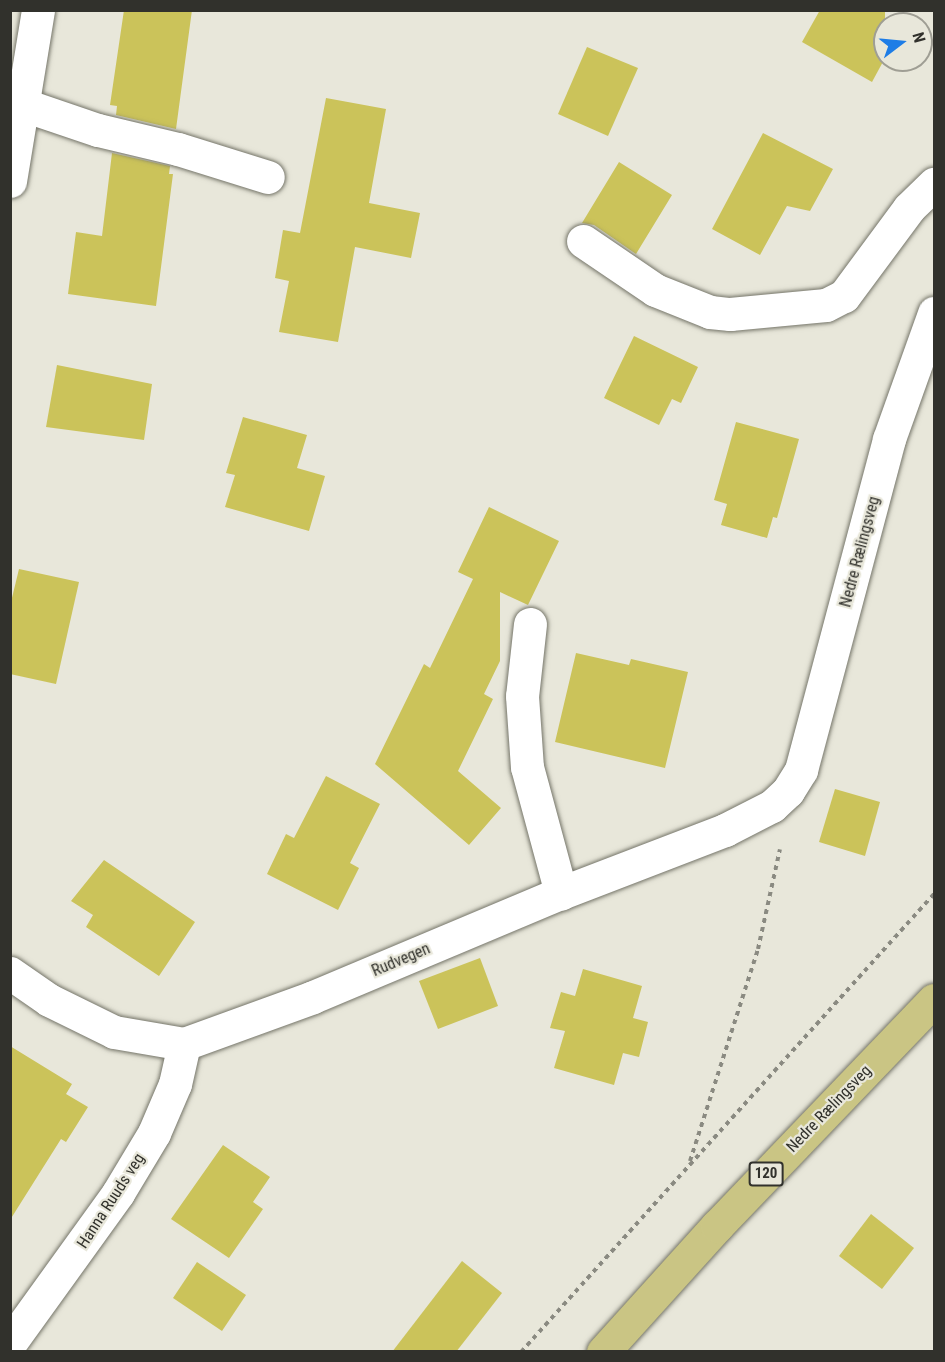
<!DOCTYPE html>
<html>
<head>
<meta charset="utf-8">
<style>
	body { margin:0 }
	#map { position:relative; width:945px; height:1362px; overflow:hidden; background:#e8e7da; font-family:"Roboto Condensed",sans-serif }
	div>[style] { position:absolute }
	.building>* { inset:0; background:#cbc35a }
	.path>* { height:4px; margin-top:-2px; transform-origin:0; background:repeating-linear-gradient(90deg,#8a8a81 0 4.5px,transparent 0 9px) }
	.roads { filter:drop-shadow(0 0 2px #757569) drop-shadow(0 0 2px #757569) }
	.minor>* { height:33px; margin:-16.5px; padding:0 16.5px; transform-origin:16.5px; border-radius:16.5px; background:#fff }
	.major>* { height:33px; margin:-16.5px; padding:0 16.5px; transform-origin:16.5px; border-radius:16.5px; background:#cac584 }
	span { translate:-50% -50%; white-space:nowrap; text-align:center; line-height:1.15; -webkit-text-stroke:4.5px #e8e7da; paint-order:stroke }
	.shield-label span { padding:2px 4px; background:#e8e7da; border:2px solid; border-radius:4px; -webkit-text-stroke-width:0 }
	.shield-label { font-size:15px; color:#31312c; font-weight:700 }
	.street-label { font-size:16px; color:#31312c }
	.frame { position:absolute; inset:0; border:12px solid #31312c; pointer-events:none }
	.north { position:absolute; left:873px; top:12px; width:60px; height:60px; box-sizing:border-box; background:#e8e7da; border:2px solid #9f9e94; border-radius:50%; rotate:74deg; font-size:16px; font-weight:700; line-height:24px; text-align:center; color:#31312c }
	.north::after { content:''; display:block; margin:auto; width:21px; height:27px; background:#1e7de6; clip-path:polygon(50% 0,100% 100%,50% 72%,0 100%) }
</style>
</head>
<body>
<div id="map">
	<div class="building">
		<div style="clip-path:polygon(124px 10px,192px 10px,176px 129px,116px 115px,117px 106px,110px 105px)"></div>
		<div style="clip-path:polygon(820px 10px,885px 10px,885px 58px,872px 82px,802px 42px)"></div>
		<div style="clip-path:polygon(587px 47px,638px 68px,608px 136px,558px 114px)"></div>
		<div style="clip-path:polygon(326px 98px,386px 109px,369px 203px,420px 213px,411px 258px,355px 247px,338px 342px,279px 332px,289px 281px,275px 278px,283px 230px,300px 233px)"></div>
		<div style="clip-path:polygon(763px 133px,833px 169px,810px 211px,787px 206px,760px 255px,712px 229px)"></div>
		<div style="clip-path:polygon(112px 153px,170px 166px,169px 174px,173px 174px,156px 306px,68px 294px,76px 232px,102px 236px)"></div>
		<div style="clip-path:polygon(619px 162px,672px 195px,636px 254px,594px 225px,582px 223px)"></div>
		<div style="clip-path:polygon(634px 336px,698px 367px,681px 403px,672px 399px,659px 425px,604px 398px)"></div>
		<div style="clip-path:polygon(57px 365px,152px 384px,144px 440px,46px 427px)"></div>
		<div style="clip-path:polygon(243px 417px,307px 435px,297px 468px,325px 476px,309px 531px,225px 507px,235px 475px,226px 473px)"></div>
		<div style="clip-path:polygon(736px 422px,799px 439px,777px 518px,773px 517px,767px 538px,721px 525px,727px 504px,714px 500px)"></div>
		<div style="clip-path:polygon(489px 507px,559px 541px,528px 605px,500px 592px,500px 661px,484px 694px,493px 699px,458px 771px,501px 808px,469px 845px,375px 764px,424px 664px,430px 668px,473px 579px,458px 572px)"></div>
		<div style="clip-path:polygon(19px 569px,79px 582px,56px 684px,10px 674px,10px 606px)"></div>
		<div style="clip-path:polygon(576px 653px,629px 665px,631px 659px,688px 672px,665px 768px,555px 742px)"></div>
		<div style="clip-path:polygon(326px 776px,380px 804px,350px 863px,359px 868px,338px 910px,267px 874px,286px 834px,294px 838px)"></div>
		<div style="clip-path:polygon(835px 789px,880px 802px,865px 856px,819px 842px)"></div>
		<div style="clip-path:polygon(104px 860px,195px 922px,159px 976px,86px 927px,93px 915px,71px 901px)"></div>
		<div style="clip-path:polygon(480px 958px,498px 1006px,438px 1029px,419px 981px)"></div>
		<div style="clip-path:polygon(583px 969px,642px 986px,633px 1018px,648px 1022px,639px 1057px,623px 1053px,614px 1085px,554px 1068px,565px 1031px,550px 1028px,561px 992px,575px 996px)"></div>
		<div style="clip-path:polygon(10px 1046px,72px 1084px,66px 1094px,88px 1107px,66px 1142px,61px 1139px,10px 1220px)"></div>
		<div style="clip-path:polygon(223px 1145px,270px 1177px,253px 1202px,263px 1209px,229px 1258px,171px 1219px)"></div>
		<div style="clip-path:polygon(871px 1214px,914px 1248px,882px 1289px,839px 1256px)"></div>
		<div style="clip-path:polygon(462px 1261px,502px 1293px,456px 1352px,392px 1352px)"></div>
		<div style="clip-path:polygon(197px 1262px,246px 1295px,222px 1331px,173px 1298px)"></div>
	</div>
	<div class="path">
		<div style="left:690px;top:1161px;width:223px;rotate:-72.2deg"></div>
		<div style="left:758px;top:949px;width:102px;rotate:-77.6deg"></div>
		<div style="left:521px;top:1352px;width:617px;rotate:-47.96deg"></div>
	</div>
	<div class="roads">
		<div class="minor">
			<div style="left:24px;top:105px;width:78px;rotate:18.7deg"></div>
			<div style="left:98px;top:130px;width:82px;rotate:13.4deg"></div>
			<div style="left:178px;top:149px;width:94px;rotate:17.3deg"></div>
			<div style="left:10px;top:181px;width:173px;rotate:-80.7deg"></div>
			<div style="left:583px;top:241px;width:87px;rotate:34.2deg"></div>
			<div style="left:655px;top:290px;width:59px;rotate:21.8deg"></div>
			<div style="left:710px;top:312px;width:20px;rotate:6deg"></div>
			<div style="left:730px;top:314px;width:96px;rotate:-5.4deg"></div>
			<div style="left:826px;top:305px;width:20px;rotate:-27deg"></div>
			<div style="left:844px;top:296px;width:109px;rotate:-53.5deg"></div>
			<div style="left:909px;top:208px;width:35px;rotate:-44deg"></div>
			<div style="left:530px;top:624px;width:72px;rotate:96.3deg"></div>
			<div style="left:522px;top:696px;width:71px;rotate:86deg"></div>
			<div style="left:527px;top:767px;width:131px;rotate:74.9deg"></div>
			<div style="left:10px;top:973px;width:47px;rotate:34.7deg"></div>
			<div style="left:49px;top:1000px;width:72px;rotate:26.2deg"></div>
			<div style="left:114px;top:1032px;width:71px;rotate:9.7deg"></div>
			<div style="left:184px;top:1044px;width:137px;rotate:-20deg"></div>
			<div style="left:313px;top:997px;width:269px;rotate:-22.8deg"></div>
			<div style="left:561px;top:893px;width:176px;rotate:-21deg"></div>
			<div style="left:725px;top:830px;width:53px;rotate:-27.1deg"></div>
			<div style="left:772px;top:806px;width:22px;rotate:-43deg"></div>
			<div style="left:788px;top:791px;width:25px;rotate:-58deg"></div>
			<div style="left:801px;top:770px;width:342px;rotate:-75.1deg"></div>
			<div style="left:889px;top:439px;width:134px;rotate:-70.3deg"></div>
			<div style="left:10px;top:1343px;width:185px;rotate:-54.2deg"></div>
			<div style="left:118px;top:1193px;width:70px;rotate:-59deg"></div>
			<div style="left:154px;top:1133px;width:53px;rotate:-66.8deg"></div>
			<div style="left:175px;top:1084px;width:41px;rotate:-77.3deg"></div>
		</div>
		<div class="major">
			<div style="left:603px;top:1352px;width:170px;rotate:-47.9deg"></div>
			<div style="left:717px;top:1226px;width:313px;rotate:-46.2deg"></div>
		</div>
	</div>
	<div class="shield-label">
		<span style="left:766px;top:1174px">120</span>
	</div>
	<div class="street-label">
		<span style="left:860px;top:552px;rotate:-75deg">Nedre Rælingsveg</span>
		<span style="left:401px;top:960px;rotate:-23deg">Rudvegen</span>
		<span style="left:829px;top:1109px;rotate:-46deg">Nedre Rælingsveg</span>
		<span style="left:111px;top:1201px;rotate:-57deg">Hanna Ruuds veg</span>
	</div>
	<div class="frame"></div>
	<div class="north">N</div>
</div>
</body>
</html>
